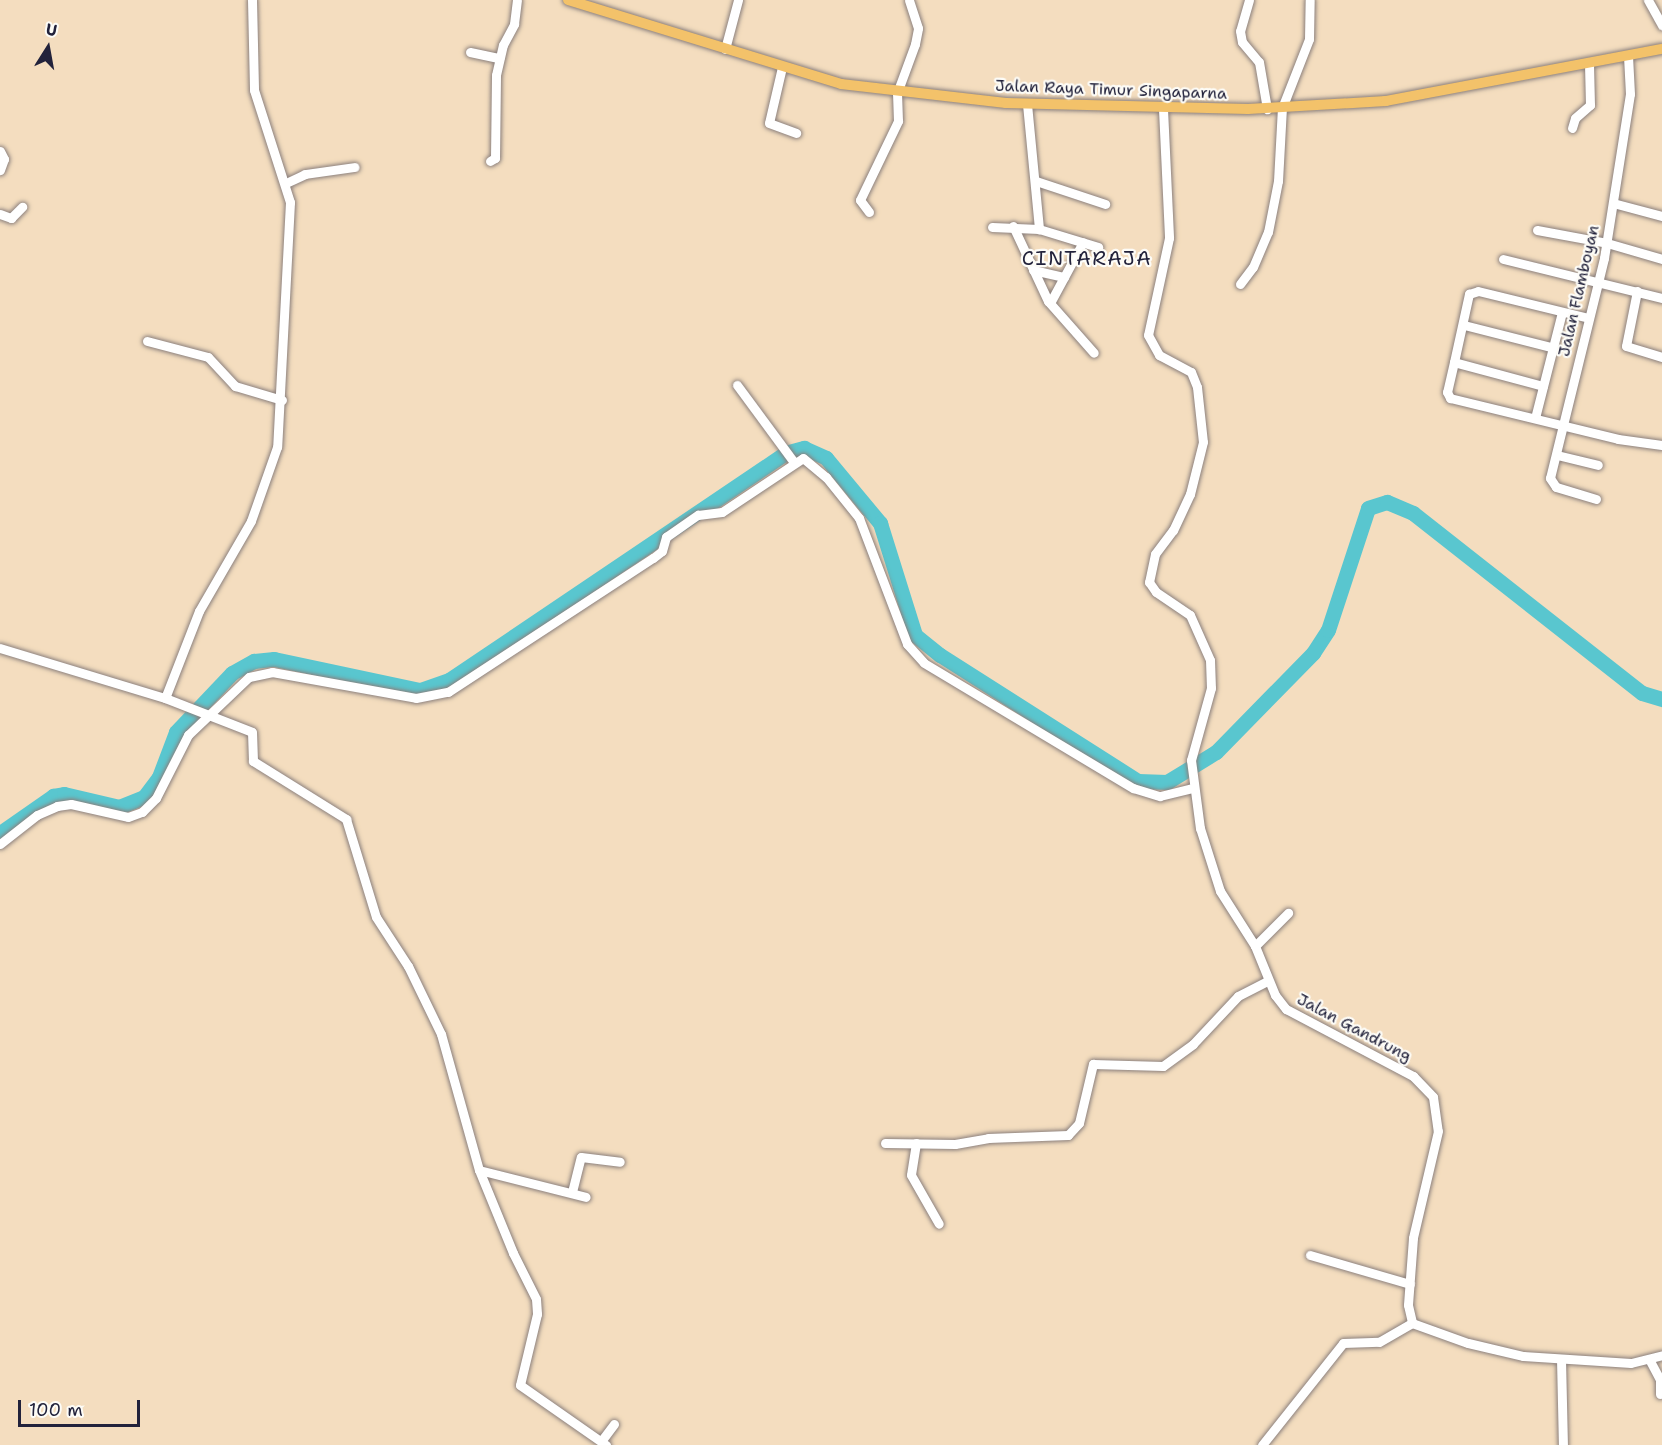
<!DOCTYPE html>
<html>
<head>
<meta charset="utf-8">
<style>
	body { margin:0 }
	#map { position:relative; width:1662px; height:1445px; overflow:hidden; background:#f4ddbf; font-family:"Shantell Sans",sans-serif }
	div>[style] { position:absolute }
	.river>* { height:15px; margin:-7.5px; padding:0 7.5px; transform-origin:7.5px; border-radius:7.5px; background:#59c6cf }
	.roads { filter:drop-shadow(0 0 2px #8b807d) drop-shadow(0 0 2px #8b807d) }
	.minor>* { height:9px; margin:-4.5px; padding:0 4.5px; transform-origin:4.5px; border-radius:4.5px; background:#fff }
	.major>* { height:10px; margin:-5px; padding:0 5px; transform-origin:5px; border-radius:5px; background:#f3c26a }
	span { translate:-50% -50%; white-space:nowrap; text-align:center; line-height:1.15; -webkit-text-stroke:4.5px #fdfcf7; paint-order:stroke }
	.street-label { font-size:16px; color:#22223b }
	.quarter-label { font-size:20px; color:#22223b; letter-spacing:1.5px }
	.north { position:absolute; left:18px; top:18px; width:60px; height:60px; -webkit-text-stroke:4px #fdfcf7; paint-order:stroke; rotate:11deg; font-size:16px; font-weight:700; line-height:24px; text-align:center; color:#22223b }
	.north::after { content:''; display:block; margin:auto; width:21px; height:27px; background:#22223b; clip-path:polygon(50% 0,100% 100%,50% 72%,0 100%) }
	.scale { position:absolute; left:18px; top:1400px; width:122px; height:27px; box-sizing:border-box; border:3px solid #22223b; border-top:0; padding-left:8px; font-size:18px; line-height:21px; white-space:nowrap; color:#22223b; -webkit-text-stroke:4px #fdfcf7; paint-order:stroke }
</style>
</head>
<body>
<div id="map">
	<div class="river">
		<div style="left:0;top:833px;width:65px;rotate:-34.9deg"></div>
		<div style="left:53px;top:796px;width:11px;rotate:-10deg"></div>
		<div style="left:64px;top:794px;width:57px;rotate:13.3deg"></div>
		<div style="left:119px;top:807px;width:27px;rotate:-22deg"></div>
		<div style="left:144px;top:797px;width:25px;rotate:-53deg"></div>
		<div style="left:159px;top:777px;width:48px;rotate:-69.3deg"></div>
		<div style="left:176px;top:732px;width:81px;rotate:-46.5deg"></div>
		<div style="left:232px;top:673px;width:25px;rotate:-29deg"></div>
		<div style="left:254px;top:661px;width:20px;rotate:-6deg"></div>
		<div style="left:274px;top:659px;width:149px;rotate:12deg"></div>
		<div style="left:420px;top:690px;width:31px;rotate:-19deg"></div>
		<div style="left:449px;top:680px;width:405px;rotate:-34deg"></div>
		<div style="left:785px;top:453px;width:20px;rotate:-15deg"></div>
		<div style="left:804px;top:448px;width:24px;rotate:24deg"></div>
		<div style="left:826px;top:458px;width:85px;rotate:50.3deg"></div>
		<div style="left:880px;top:523px;width:117px;rotate:72.6deg"></div>
		<div style="left:915px;top:635px;width:32px;rotate:39deg"></div>
		<div style="left:940px;top:655px;width:235px;rotate:32.5deg"></div>
		<div style="left:1138px;top:781px;width:29px;rotate:2deg"></div>
		<div style="left:1167px;top:782px;width:57px;rotate:-31.5deg"></div>
		<div style="left:1216px;top:752px;width:139px;rotate:-45.6deg"></div>
		<div style="left:1313px;top:653px;width:27px;rotate:-57deg"></div>
		<div style="left:1328px;top:630px;width:128px;rotate:-71.8deg"></div>
		<div style="left:1368px;top:508px;width:20px;rotate:-18deg"></div>
		<div style="left:1387px;top:502px;width:28px;rotate:23deg"></div>
		<div style="left:1413px;top:513px;width:291px;rotate:38.2deg"></div>
		<div style="left:1642px;top:693px;width:21px;rotate:17deg"></div>
	</div>
	<div class="roads">
		<div class="minor">
			<div style="left:252px;top:0;width:90px;rotate:88.7deg"></div>
			<div style="left:254px;top:90px;width:118px;rotate:72.2deg"></div>
			<div style="left:290px;top:202px;width:245px;rotate:93deg"></div>
			<div style="left:277px;top:447px;width:78px;rotate:109.4deg"></div>
			<div style="left:251px;top:521px;width:104px;rotate:120deg"></div>
			<div style="left:199px;top:611px;width:93px;rotate:111.3deg"></div>
			<div style="left:165px;top:698px;width:93px;rotate:21.3deg"></div>
			<div style="left:252px;top:732px;width:29px;rotate:88deg"></div>
			<div style="left:253px;top:761px;width:110px;rotate:31.9deg"></div>
			<div style="left:346px;top:819px;width:102px;rotate:73deg"></div>
			<div style="left:376px;top:917px;width:59px;rotate:56.9deg"></div>
			<div style="left:408px;top:966px;width:76px;rotate:64.1deg"></div>
			<div style="left:441px;top:1034px;width:141px;rotate:74.4deg"></div>
			<div style="left:479px;top:1170px;width:90px;rotate:67.7deg"></div>
			<div style="left:513px;top:1253px;width:51px;rotate:63.4deg"></div>
			<div style="left:536px;top:1299px;width:15px;rotate:86deg"></div>
			<div style="left:537px;top:1314px;width:73px;rotate:103.5deg"></div>
			<div style="left:520px;top:1385px;width:105px;rotate:34.9deg"></div>
			<div style="left:1249px;top:0;width:32px;rotate:106deg"></div>
			<div style="left:1240px;top:31px;width:11px;rotate:80deg"></div>
			<div style="left:1242px;top:42px;width:26px;rotate:50deg"></div>
			<div style="left:1259px;top:62px;width:48px;rotate:80.3deg"></div>
			<div style="left:1648px;top:0;width:29px;rotate:61deg"></div>
			<div style="left:725px;top:49px;width:51px;rotate:-75.1deg"></div>
			<div style="left:470px;top:52px;width:30px;rotate:12deg"></div>
			<div style="left:782px;top:67px;width:57px;rotate:103.1deg"></div>
			<div style="left:769px;top:123px;width:29px;rotate:20deg"></div>
			<div style="left:1027px;top:104px;width:126px;rotate:84.5deg"></div>
			<div style="left:1039px;top:229px;width:62px;rotate:17deg"></div>
			<div style="left:1163px;top:109px;width:129px;rotate:87.3deg"></div>
			<div style="left:1169px;top:238px;width:99px;rotate:102.2deg"></div>
			<div style="left:1148px;top:335px;width:23px;rotate:61deg"></div>
			<div style="left:1159px;top:355px;width:36px;rotate:28deg"></div>
			<div style="left:1191px;top:372px;width:16px;rotate:68deg"></div>
			<div style="left:1197px;top:387px;width:55px;rotate:83.8deg"></div>
			<div style="left:1203px;top:442px;width:54px;rotate:104deg"></div>
			<div style="left:1190px;top:494px;width:40px;rotate:115deg"></div>
			<div style="left:1173px;top:530px;width:30px;rotate:127deg"></div>
			<div style="left:1155px;top:554px;width:29px;rotate:102deg"></div>
			<div style="left:1149px;top:582px;width:12px;rotate:55deg"></div>
			<div style="left:1156px;top:592px;width:41px;rotate:34.1deg"></div>
			<div style="left:1190px;top:615px;width:49px;rotate:66deg"></div>
			<div style="left:1210px;top:660px;width:28px;rotate:88deg"></div>
			<div style="left:1211px;top:688px;width:75px;rotate:105.5deg"></div>
			<div style="left:1191px;top:760px;width:69px;rotate:82.5deg"></div>
			<div style="left:1200px;top:828px;width:66px;rotate:72.4deg"></div>
			<div style="left:1220px;top:891px;width:65px;rotate:57.5deg"></div>
			<div style="left:1255px;top:946px;width:53px;rotate:67.8deg"></div>
			<div style="left:1275px;top:995px;width:18px;rotate:52deg"></div>
			<div style="left:1286px;top:1009px;width:144px;rotate:27.8deg"></div>
			<div style="left:1413px;top:1076px;width:29px;rotate:46deg"></div>
			<div style="left:1433px;top:1097px;width:34px;rotate:82deg"></div>
			<div style="left:1438px;top:1131px;width:110px;rotate:103.2deg"></div>
			<div style="left:1413px;top:1238px;width:67px;rotate:94.3deg"></div>
			<div style="left:1408px;top:1305px;width:18px;rotate:77deg"></div>
			<div style="left:1412px;top:1323px;width:59px;rotate:19.7deg"></div>
			<div style="left:1468px;top:1343px;width:57px;rotate:13.3deg"></div>
			<div style="left:1523px;top:1356px;width:108px;rotate:3.7deg"></div>
			<div style="left:1631px;top:1363px;width:32px;rotate:-14deg"></div>
			<div style="left:1572px;top:128px;width:10px;rotate:-73deg"></div>
			<div style="left:1575px;top:118px;width:20px;rotate:-41deg"></div>
			<div style="left:1590px;top:105px;width:42px;rotate:-91.4deg"></div>
			<div style="left:0;top:151px;width:9px;rotate:63deg"></div>
			<div style="left:4px;top:159px;width:12px;rotate:110deg"></div>
			<div style="left:490px;top:161px;width:6px;rotate:-31deg"></div>
			<div style="left:495px;top:158px;width:83px;rotate:-89.3deg"></div>
			<div style="left:496px;top:75px;width:31px;rotate:-77deg"></div>
			<div style="left:503px;top:45px;width:24px;rotate:-62deg"></div>
			<div style="left:514px;top:24px;width:24px;rotate:-83deg"></div>
			<div style="left:1036px;top:181px;width:73px;rotate:18.4deg"></div>
			<div style="left:286px;top:183px;width:21px;rotate:-25deg"></div>
			<div style="left:305px;top:174px;width:50px;rotate:-8deg"></div>
			<div style="left:1613px;top:203px;width:51px;rotate:14.9deg"></div>
			<div style="left:869px;top:212px;width:15px;rotate:-127deg"></div>
			<div style="left:860px;top:200px;width:88px;rotate:-64.3deg"></div>
			<div style="left:898px;top:121px;width:28px;rotate:-92deg"></div>
			<div style="left:897px;top:93px;width:52px;rotate:-69.8deg"></div>
			<div style="left:915px;top:44px;width:16px;rotate:-79deg"></div>
			<div style="left:918px;top:28px;width:29px;rotate:-108deg"></div>
			<div style="left:0;top:214px;width:12px;rotate:20deg"></div>
			<div style="left:11px;top:218px;width:16px;rotate:-45deg"></div>
			<div style="left:1013px;top:226px;width:83px;rotate:65deg"></div>
			<div style="left:1048px;top:301px;width:69px;rotate:48.5deg"></div>
			<div style="left:992px;top:227px;width:47px;rotate:2.4deg"></div>
			<div style="left:1537px;top:230px;width:71px;rotate:10.5deg"></div>
			<div style="left:1607px;top:243px;width:57px;rotate:16.2deg"></div>
			<div style="left:1503px;top:259px;width:164px;rotate:13.8deg"></div>
			<div style="left:1033px;top:270px;width:32px;rotate:13deg"></div>
			<div style="left:1240px;top:284px;width:21px;rotate:-53deg"></div>
			<div style="left:1253px;top:267px;width:38px;rotate:-67deg"></div>
			<div style="left:1268px;top:232px;width:52px;rotate:-78.9deg"></div>
			<div style="left:1278px;top:181px;width:73px;rotate:-86.9deg"></div>
			<div style="left:1282px;top:108px;width:74px;rotate:-68.6deg"></div>
			<div style="left:1309px;top:39px;width:39px;rotate:-89deg"></div>
			<div style="left:1637px;top:291px;width:56px;rotate:101.3deg"></div>
			<div style="left:1626px;top:346px;width:38px;rotate:17deg"></div>
			<div style="left:1050px;top:303px;width:69px;rotate:-61.6deg"></div>
			<div style="left:1464px;top:325px;width:93px;rotate:14.3deg"></div>
			<div style="left:147px;top:341px;width:63px;rotate:14.7deg"></div>
			<div style="left:208px;top:357px;width:40px;rotate:47deg"></div>
			<div style="left:235px;top:386px;width:49px;rotate:16.6deg"></div>
			<div style="left:1454px;top:362px;width:31px;rotate:103deg"></div>
			<div style="left:1447px;top:392px;width:7px;rotate:63deg"></div>
			<div style="left:1450px;top:398px;width:173px;rotate:13.7deg"></div>
			<div style="left:1618px;top:439px;width:44px;rotate:7.8deg"></div>
			<div style="left:737px;top:385px;width:94px;rotate:53.6deg"></div>
			<div style="left:1543px;top:386px;width:92px;rotate:-164.9deg"></div>
			<div style="left:1454px;top:362px;width:70px;rotate:-77.6deg"></div>
			<div style="left:1469px;top:294px;width:9px;rotate:-18deg"></div>
			<div style="left:1478px;top:291px;width:114px;rotate:13.7deg"></div>
			<div style="left:1535px;top:418px;width:109px;rotate:-75.7deg"></div>
			<div style="left:1557px;top:455px;width:42px;rotate:13.7deg"></div>
			<div style="left:1596px;top:499px;width:42px;rotate:-163.3deg"></div>
			<div style="left:1556px;top:487px;width:11px;rotate:-124deg"></div>
			<div style="left:1550px;top:478px;width:227px;rotate:-76.2deg"></div>
			<div style="left:1604px;top:258px;width:166px;rotate:-81deg"></div>
			<div style="left:1630px;top:94px;width:38px;rotate:-93deg"></div>
			<div style="left:0;top:648px;width:172px;rotate:16.9deg"></div>
			<div style="left:0;top:844px;width:47px;rotate:-38.1deg"></div>
			<div style="left:37px;top:815px;width:22px;rotate:-24deg"></div>
			<div style="left:57px;top:806px;width:14px;rotate:-8deg"></div>
			<div style="left:71px;top:804px;width:58px;rotate:12.8deg"></div>
			<div style="left:128px;top:817px;width:15px;rotate:-20deg"></div>
			<div style="left:142px;top:812px;width:20px;rotate:-45deg"></div>
			<div style="left:156px;top:798px;width:71px;rotate:-63.1deg"></div>
			<div style="left:188px;top:735px;width:84px;rotate:-43.6deg"></div>
			<div style="left:249px;top:677px;width:24px;rotate:-12deg"></div>
			<div style="left:272px;top:672px;width:146px;rotate:10.2deg"></div>
			<div style="left:416px;top:698px;width:33px;rotate:-11deg"></div>
			<div style="left:448px;top:692px;width:245px;rotate:-33.2deg"></div>
			<div style="left:653px;top:558px;width:11px;rotate:-38deg"></div>
			<div style="left:662px;top:551px;width:15px;rotate:-74deg"></div>
			<div style="left:666px;top:537px;width:39px;rotate:-35deg"></div>
			<div style="left:698px;top:515px;width:24px;rotate:-7deg"></div>
			<div style="left:722px;top:512px;width:97px;rotate:-33.7deg"></div>
			<div style="left:803px;top:458px;width:30px;rotate:40deg"></div>
			<div style="left:826px;top:477px;width:53px;rotate:51.2deg"></div>
			<div style="left:859px;top:518px;width:135px;rotate:69.1deg"></div>
			<div style="left:907px;top:644px;width:25px;rotate:48deg"></div>
			<div style="left:924px;top:663px;width:244px;rotate:30.9deg"></div>
			<div style="left:1133px;top:788px;width:28px;rotate:17deg"></div>
			<div style="left:1160px;top:796px;width:34px;rotate:-14deg"></div>
			<div style="left:1255px;top:946px;width:47px;rotate:-45deg"></div>
			<div style="left:885px;top:1143px;width:70px;rotate:0.8deg"></div>
			<div style="left:955px;top:1144px;width:34px;rotate:-10deg"></div>
			<div style="left:988px;top:1138px;width:80px;rotate:-2.1deg"></div>
			<div style="left:1068px;top:1135px;width:16px;rotate:-47deg"></div>
			<div style="left:1079px;top:1123px;width:61px;rotate:-76.7deg"></div>
			<div style="left:1093px;top:1064px;width:70px;rotate:1.6deg"></div>
			<div style="left:1163px;top:1066px;width:37px;rotate:-36deg"></div>
			<div style="left:1193px;top:1044px;width:66px;rotate:-46.8deg"></div>
			<div style="left:1238px;top:996px;width:34px;rotate:-27deg"></div>
			<div style="left:916px;top:1143px;width:32px;rotate:99deg"></div>
			<div style="left:911px;top:1175px;width:56px;rotate:60.3deg"></div>
			<div style="left:479px;top:1170px;width:110px;rotate:14.2deg"></div>
			<div style="left:572px;top:1192px;width:36px;rotate:-76deg"></div>
			<div style="left:581px;top:1157px;width:39px;rotate:7deg"></div>
			<div style="left:1310px;top:1255px;width:104px;rotate:16.2deg"></div>
			<div style="left:1561px;top:1359px;width:86px;rotate:88.7deg"></div>
			<div style="left:1649px;top:1359px;width:24px;rotate:62deg"></div>
			<div style="left:1660px;top:1380px;width:14px;rotate:90deg"></div>
			<div style="left:602px;top:1440px;width:20px;rotate:-53deg"></div>
			<div style="left:1262px;top:1445px;width:130px;rotate:-51.5deg"></div>
			<div style="left:1343px;top:1343px;width:36px;rotate:-2deg"></div>
			<div style="left:1379px;top:1342px;width:38px;rotate:-30deg"></div>
		</div>
		<div class="major">
			<div style="left:568px;top:0;width:286px;rotate:17.1deg"></div>
			<div style="left:841px;top:84px;width:166px;rotate:6.6deg"></div>
			<div style="left:1006px;top:103px;width:242px;rotate:1.4deg"></div>
			<div style="left:1248px;top:109px;width:138px;rotate:-3.3deg"></div>
			<div style="left:1386px;top:101px;width:281px;rotate:-10.7deg"></div>
		</div>
	</div>
	<div class="street-label">
		<span style="left:1111px;top:90px;rotate:2deg">Jalan Raya Timur Singaparna</span>
		<span style="left:1579px;top:291px;rotate:-77deg">Jalan Flamboyan</span>
		<span style="left:1354px;top:1028px;rotate:28deg">Jalan Gandrung</span>
	</div>
	<div class="quarter-label">
		<span style="left:1087px;top:258px">CINTARAJA</span>
	</div>
	<div class="north">U</div>
	<div class="scale">100 m</div>
</div>
</body>
</html>
